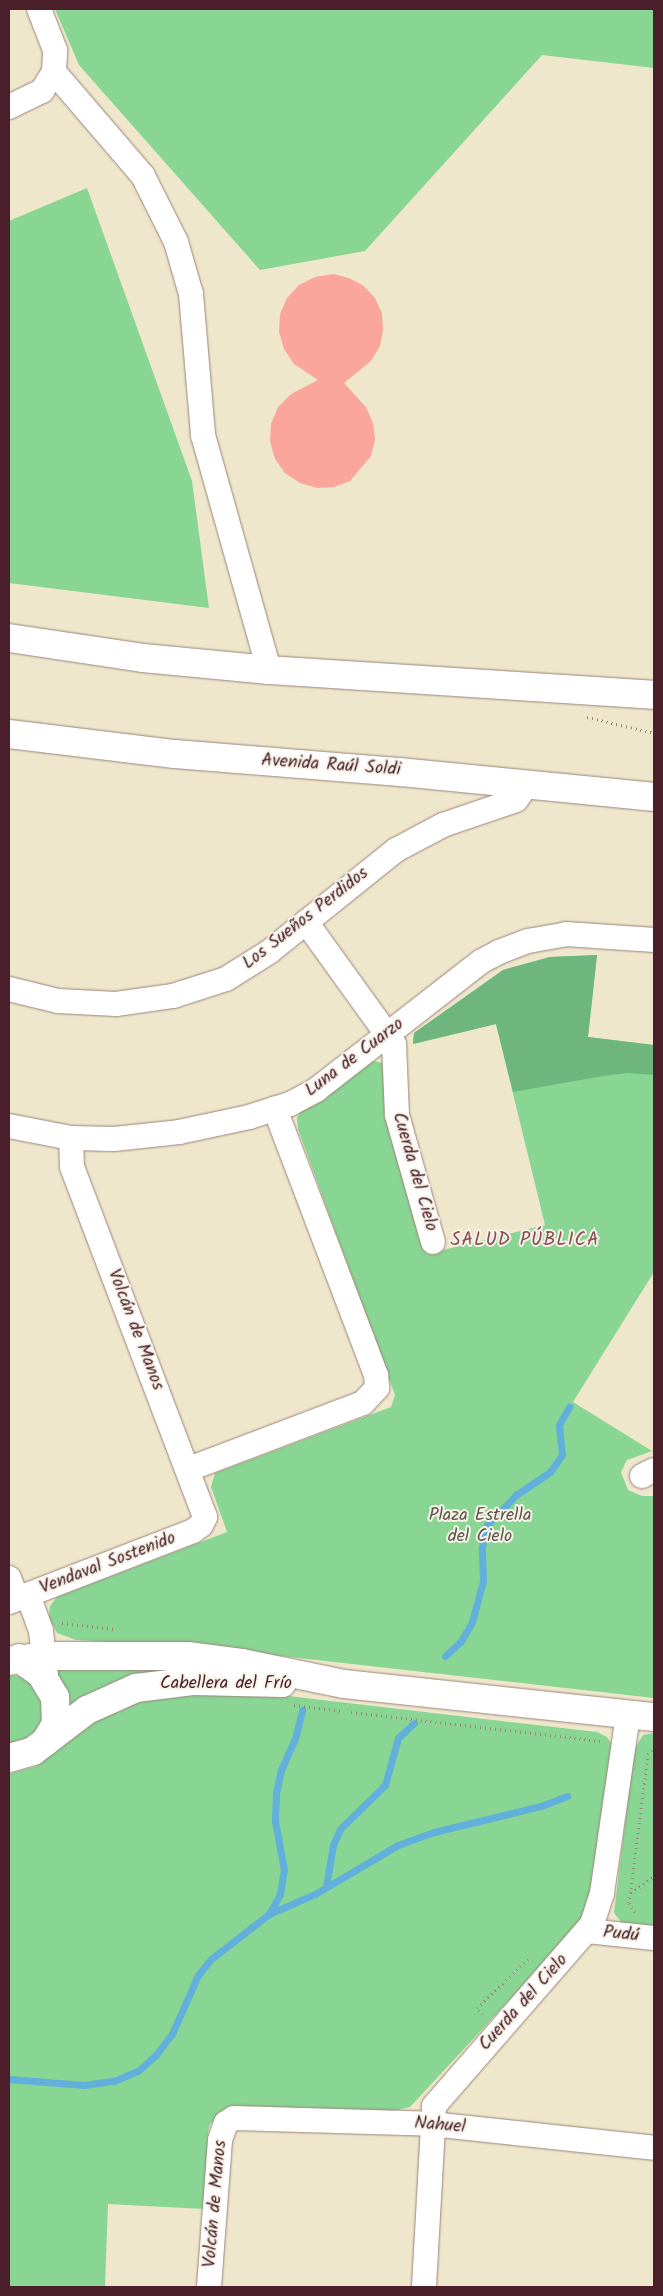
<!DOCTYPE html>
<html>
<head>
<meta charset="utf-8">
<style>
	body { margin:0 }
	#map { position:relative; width:663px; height:2296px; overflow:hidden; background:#efe7cc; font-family:Kalam,sans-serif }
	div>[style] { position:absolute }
	.green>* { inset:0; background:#89d593 }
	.forest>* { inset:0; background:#6eb67d }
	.stream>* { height:7px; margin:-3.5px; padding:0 3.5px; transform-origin:3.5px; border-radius:3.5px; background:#61afdb }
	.building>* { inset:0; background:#fba69c }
	.path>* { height:3px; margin-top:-1.5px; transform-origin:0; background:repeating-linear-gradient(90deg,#9c837c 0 1px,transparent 0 5px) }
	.roads { filter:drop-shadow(0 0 1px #9c837c) drop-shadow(0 0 1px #9c837c) }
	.street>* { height:24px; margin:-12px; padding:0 12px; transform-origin:12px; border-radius:12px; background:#fff }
	.secondary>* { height:28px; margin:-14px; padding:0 14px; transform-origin:14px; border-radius:14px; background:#fff }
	span { translate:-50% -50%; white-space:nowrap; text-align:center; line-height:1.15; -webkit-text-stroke:4px #f7f3e8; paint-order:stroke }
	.street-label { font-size:18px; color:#4a1f2b }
	.park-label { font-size:18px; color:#5d564a }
	.neighbourhood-label { font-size:19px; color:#884e53; letter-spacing:1px }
	.frame { position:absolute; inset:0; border:10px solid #4a1f2b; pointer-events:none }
</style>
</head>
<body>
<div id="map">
	<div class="green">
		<div style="clip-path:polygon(55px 9px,654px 9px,654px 68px,542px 55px,365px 251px,260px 270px,79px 65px)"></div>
		<div style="clip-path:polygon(87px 188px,192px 481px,209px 608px,9px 583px,9px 221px)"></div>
		<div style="clip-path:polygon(597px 955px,588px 1037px,654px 1045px,654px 1272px,573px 1402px,652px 1451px,627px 1460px,621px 1472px,628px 1490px,642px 1496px,654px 1496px,654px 1698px,200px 1647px,76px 1640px,57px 1633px,49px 1617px,50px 1606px,57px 1597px,227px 1532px,211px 1487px,215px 1473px,391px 1407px,395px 1395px,298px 1129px,297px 1118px,301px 1111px,373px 1061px,384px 1063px,390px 1128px,427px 1254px,545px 1225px,496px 1024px,413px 1044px,414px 1033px,503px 970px,550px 957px)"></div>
		<div style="clip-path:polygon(205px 1667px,71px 1706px,56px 1673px,56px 1669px)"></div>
		<div style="clip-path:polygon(9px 1675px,25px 1677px,41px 1692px,45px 1714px,36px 1734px,26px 1741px,9px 1744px)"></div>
		<div style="clip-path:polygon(236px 1690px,597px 1732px,607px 1737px,613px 1746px,589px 1907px,577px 1927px,410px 2107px,389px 2112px,222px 2112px,210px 2124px,208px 2132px,204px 2209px,108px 2204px,105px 2287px,9px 2287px,9px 1774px,37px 1766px,73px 1732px,144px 1698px)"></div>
		<div style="clip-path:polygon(654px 1733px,654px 1927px,622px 1923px,614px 1913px,634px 1750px,643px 1735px)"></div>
	</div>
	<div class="forest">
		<div style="clip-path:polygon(597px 955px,588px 1037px,654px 1045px,654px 1075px,627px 1073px,603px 1076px,513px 1092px,496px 1024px,413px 1044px,414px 1033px,503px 970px,550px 957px)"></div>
	</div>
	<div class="stream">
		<div style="left:445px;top:1656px;width:22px;rotate:-43deg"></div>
		<div style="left:461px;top:1641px;width:22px;rotate:-60deg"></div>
		<div style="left:472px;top:1622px;width:42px;rotate:-75deg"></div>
		<div style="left:483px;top:1581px;width:34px;rotate:-92deg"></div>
		<div style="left:482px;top:1547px;width:23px;rotate:-77deg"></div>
		<div style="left:487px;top:1525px;width:42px;rotate:-46deg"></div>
		<div style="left:516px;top:1495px;width:41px;rotate:-34.1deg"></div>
		<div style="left:550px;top:1472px;width:21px;rotate:-55deg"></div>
		<div style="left:562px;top:1455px;width:30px;rotate:-96deg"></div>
		<div style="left:559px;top:1425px;width:21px;rotate:-61deg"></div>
		<div style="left:326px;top:1887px;width:43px;rotate:-80.5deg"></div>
		<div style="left:333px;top:1845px;width:17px;rotate:-66deg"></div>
		<div style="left:340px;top:1829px;width:63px;rotate:-44.4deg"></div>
		<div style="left:385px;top:1785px;width:49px;rotate:-74.5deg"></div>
		<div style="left:398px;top:1738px;width:22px;rotate:-43deg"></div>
		<div style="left:269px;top:1914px;width:50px;rotate:-23.5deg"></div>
		<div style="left:315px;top:1894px;width:96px;rotate:-30.6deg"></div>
		<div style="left:398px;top:1845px;width:38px;rotate:-20deg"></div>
		<div style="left:434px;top:1832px;width:110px;rotate:-13.7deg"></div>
		<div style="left:541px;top:1806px;width:28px;rotate:-21deg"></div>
		<div style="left:9px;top:2079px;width:75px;rotate:4.6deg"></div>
		<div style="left:84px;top:2085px;width:30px;rotate:-8deg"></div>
		<div style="left:114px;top:2081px;width:26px;rotate:-23deg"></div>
		<div style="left:138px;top:2071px;width:24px;rotate:-42deg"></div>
		<div style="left:156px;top:2055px;width:26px;rotate:-53deg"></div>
		<div style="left:172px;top:2034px;width:64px;rotate:-66.2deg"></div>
		<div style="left:198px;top:1975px;width:21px;rotate:-51deg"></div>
		<div style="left:211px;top:1959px;width:73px;rotate:-37.8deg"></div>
		<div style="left:269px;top:1914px;width:23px;rotate:-61deg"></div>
		<div style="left:280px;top:1894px;width:24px;rotate:-81deg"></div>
		<div style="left:284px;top:1870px;width:50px;rotate:-100.4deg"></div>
		<div style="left:275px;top:1821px;width:28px;rotate:-88deg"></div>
		<div style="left:276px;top:1793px;width:24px;rotate:-78deg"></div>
		<div style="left:281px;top:1770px;width:34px;rotate:-66deg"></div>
		<div style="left:295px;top:1739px;width:30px;rotate:-76deg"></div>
	</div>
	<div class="building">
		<div style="clip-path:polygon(333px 274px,349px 278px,364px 286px,375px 298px,382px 313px,383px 330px,380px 346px,371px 361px,344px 383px,366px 407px,373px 423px,375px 439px,371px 456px,350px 481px,334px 487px,317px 488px,300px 483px,285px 473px,275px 459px,270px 441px,271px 424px,278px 407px,291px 394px,318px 380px,294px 364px,284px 349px,279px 332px,280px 314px,287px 298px,299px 285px,315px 277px)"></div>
	</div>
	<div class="path">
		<div style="left:587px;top:717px;width:69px;rotate:13.4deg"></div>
		<div style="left:62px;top:1623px;width:53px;rotate:6.5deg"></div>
		<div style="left:294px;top:1705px;width:48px;rotate:7.1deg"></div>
		<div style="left:351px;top:1712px;width:252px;rotate:6.6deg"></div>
		<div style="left:631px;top:1893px;width:29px;rotate:-36deg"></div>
		<div style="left:635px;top:1912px;width:11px;rotate:-124deg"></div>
		<div style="left:629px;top:1903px;width:150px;rotate:-82.7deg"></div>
		<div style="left:648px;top:1754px;width:8px;rotate:-45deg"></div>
		<div style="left:483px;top:2014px;width:8px;rotate:-135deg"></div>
		<div style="left:477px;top:2008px;width:71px;rotate:-43.9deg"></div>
	</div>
	<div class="roads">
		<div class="street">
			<div style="left:54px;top:72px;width:137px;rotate:49.4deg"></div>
			<div style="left:143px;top:176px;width:74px;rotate:63.4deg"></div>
			<div style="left:176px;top:242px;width:54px;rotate:73.9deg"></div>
			<div style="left:191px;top:294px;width:142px;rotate:85.1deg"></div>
			<div style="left:203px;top:435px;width:244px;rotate:74.3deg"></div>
			<div style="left:9px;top:107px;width:37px;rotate:-26deg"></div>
			<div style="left:42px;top:91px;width:22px;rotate:-58deg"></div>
			<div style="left:54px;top:72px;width:22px;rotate:-87deg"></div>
			<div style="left:55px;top:50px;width:44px;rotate:-111.3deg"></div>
			<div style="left:306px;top:922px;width:150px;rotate:54.2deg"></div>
			<div style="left:394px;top:1044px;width:71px;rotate:87.6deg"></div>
			<div style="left:397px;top:1115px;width:132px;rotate:74.2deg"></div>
			<div style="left:9px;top:989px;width:50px;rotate:13.8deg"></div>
			<div style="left:58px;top:1001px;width:58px;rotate:3deg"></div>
			<div style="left:116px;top:1004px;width:58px;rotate:-8deg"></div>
			<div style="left:173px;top:996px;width:56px;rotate:-17.8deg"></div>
			<div style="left:226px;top:979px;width:51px;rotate:-32.1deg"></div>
			<div style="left:269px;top:952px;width:163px;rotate:-38.8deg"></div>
			<div style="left:396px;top:850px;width:53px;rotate:-28deg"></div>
			<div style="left:443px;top:825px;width:77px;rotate:-18.9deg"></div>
			<div style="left:516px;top:800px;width:17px;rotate:-54deg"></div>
			<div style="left:9px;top:1126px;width:63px;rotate:11deg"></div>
			<div style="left:71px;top:1138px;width:43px;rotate:1.3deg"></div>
			<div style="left:114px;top:1139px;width:65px;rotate:-6.1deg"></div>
			<div style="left:179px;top:1132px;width:72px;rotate:-12.1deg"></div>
			<div style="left:249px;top:1117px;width:43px;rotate:-17.6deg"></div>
			<div style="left:290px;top:1104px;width:30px;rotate:-28deg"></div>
			<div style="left:316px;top:1090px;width:210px;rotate:-37.9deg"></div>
			<div style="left:482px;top:961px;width:19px;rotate:-28deg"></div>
			<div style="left:499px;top:952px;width:31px;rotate:-21deg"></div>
			<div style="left:528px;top:941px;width:39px;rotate:-10deg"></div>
			<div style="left:566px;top:934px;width:88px;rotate:3.9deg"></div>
			<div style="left:189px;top:1469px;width:186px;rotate:-20.8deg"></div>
			<div style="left:363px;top:1403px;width:21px;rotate:-47deg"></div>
			<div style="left:377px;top:1388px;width:13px;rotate:-94deg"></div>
			<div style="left:376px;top:1375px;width:285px;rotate:-110.8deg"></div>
			<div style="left:642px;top:1476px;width:13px;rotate:-27deg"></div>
			<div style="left:9px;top:1578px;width:22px;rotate:69deg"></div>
			<div style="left:28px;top:1595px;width:38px;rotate:70deg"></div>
			<div style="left:41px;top:1631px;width:44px;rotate:83.5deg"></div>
			<div style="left:9px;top:1602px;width:197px;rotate:-21.1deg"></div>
			<div style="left:193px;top:1531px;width:10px;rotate:-37deg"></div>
			<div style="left:201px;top:1525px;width:9px;rotate:-63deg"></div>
			<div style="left:205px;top:1517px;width:375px;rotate:-110.8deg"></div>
			<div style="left:72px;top:1166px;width:28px;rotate:-92deg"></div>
			<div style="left:587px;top:1931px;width:67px;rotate:6deg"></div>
			<div style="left:209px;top:2287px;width:147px;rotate:-85.7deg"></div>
			<div style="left:220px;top:2140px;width:18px;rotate:-71deg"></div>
			<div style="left:226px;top:2123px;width:9px;rotate:-32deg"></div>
			<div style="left:234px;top:2118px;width:197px;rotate:1.7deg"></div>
			<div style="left:431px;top:2124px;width:224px;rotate:6.1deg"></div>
			<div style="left:424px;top:2287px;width:181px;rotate:-86.8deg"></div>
			<div style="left:434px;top:2106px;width:241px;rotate:-49deg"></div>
			<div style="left:592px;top:1924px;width:33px;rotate:-72deg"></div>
			<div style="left:602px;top:1893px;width:181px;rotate:-81.7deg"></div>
		</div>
		<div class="secondary">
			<div style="left:9px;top:638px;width:135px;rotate:8.5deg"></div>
			<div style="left:143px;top:658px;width:127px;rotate:5.4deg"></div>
			<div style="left:269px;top:670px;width:386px;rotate:3.7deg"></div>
			<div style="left:9px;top:734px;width:167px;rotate:6.9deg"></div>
			<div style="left:175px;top:754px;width:226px;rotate:4.6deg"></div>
			<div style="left:400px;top:772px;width:255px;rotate:5.6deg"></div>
			<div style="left:19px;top:1658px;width:27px;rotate:36deg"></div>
			<div style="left:41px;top:1674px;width:27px;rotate:59deg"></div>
			<div style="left:55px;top:1697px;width:27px;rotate:88deg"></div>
			<div style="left:56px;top:1724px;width:21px;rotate:121deg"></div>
			<div style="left:9px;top:1661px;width:35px;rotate:-8deg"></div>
			<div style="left:44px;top:1656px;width:144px"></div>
			<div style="left:188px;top:1656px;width:54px;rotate:7.4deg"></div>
			<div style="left:242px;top:1663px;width:104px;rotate:11.6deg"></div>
			<div style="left:344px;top:1684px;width:312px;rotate:6.1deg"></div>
			<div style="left:9px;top:1758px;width:25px;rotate:-16deg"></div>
			<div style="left:33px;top:1751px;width:68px;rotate:-37.2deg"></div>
			<div style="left:87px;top:1710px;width:54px;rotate:-24.2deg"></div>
			<div style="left:136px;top:1688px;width:57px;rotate:-7deg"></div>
			<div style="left:193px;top:1681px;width:89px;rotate:1.3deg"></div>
		</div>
	</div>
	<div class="street-label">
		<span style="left:331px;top:766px;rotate:4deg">Avenida Raúl Soldi</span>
		<span style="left:306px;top:919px;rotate:-38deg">Los Sueños Perdidos</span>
		<span style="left:355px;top:1058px;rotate:-37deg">Luna de Cuarzo</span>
		<span style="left:414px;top:1172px;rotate:74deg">Cuerda del Cielo</span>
		<span style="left:135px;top:1330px;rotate:69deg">Volcán de Manos</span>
		<span style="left:108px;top:1564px;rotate:-21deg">Vendaval Sostenido</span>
		<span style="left:226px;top:1684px">Cabellera del Frío</span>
		<span style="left:621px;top:1935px;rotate:6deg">Pudú</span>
		<span style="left:524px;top:2003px;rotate:-48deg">Cuerda del Cielo</span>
		<span style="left:440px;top:2126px;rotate:5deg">Nahuel</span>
		<span style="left:216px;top:2204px;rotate:-85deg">Volcán de Manos</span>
	</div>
	<div class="park-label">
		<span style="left:480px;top:1527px">Plaza Estrella<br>del Cielo</span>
	</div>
	<div class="neighbourhood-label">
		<span style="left:525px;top:1241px">SALUD PÚBLICA</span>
	</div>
	<div class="frame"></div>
</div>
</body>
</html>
